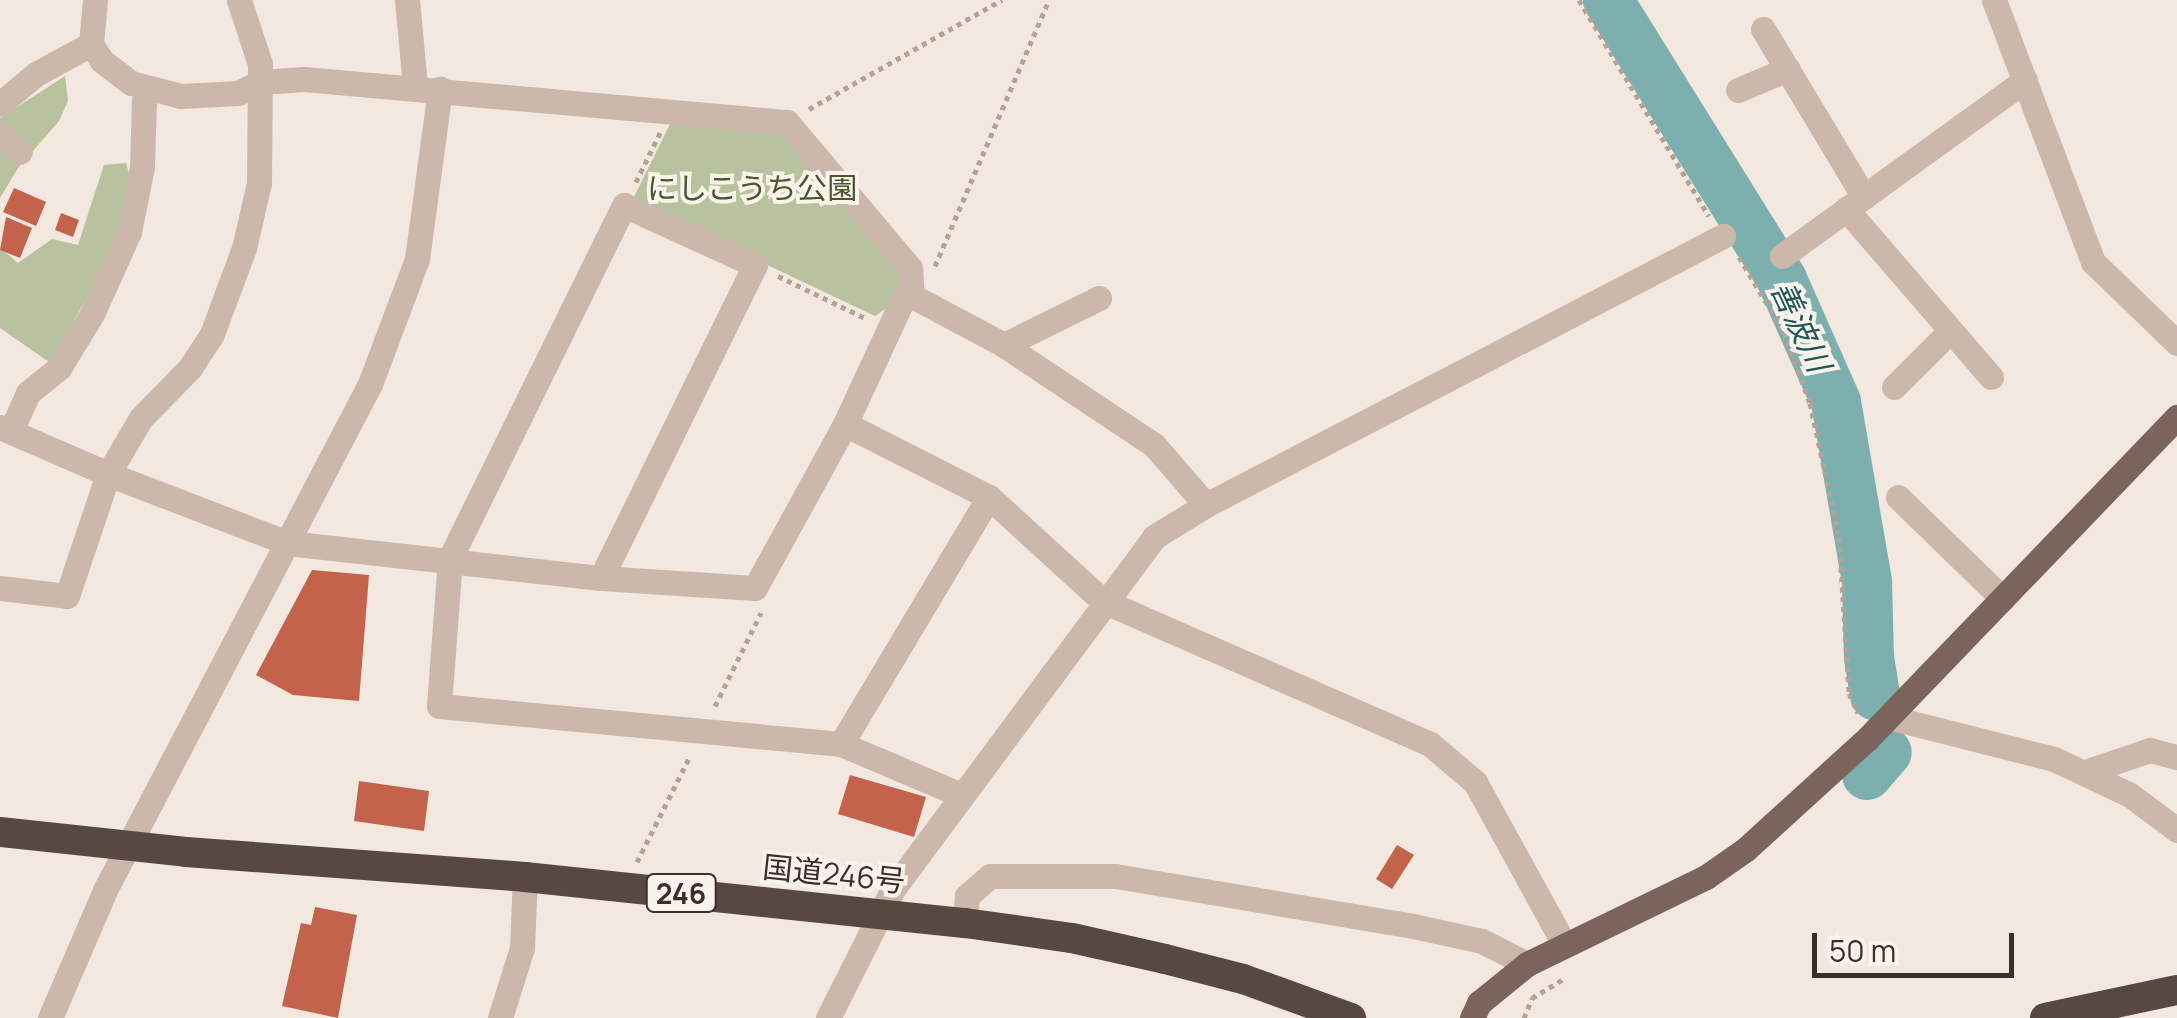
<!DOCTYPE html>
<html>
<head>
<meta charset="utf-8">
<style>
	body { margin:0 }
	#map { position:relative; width:2177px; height:1018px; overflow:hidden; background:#f2e8df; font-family:Manrope,"Noto Sans JP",sans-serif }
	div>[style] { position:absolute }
	.green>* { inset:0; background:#b8c29f }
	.river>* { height:50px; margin:-25px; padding:0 25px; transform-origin:25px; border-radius:25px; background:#7eafaf }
	.building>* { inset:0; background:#c3634c }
	.path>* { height:5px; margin-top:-2.5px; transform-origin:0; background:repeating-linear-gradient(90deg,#b6a295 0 5px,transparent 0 10px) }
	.minor>* { height:25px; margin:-12.5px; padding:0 12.5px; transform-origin:12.5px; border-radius:12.5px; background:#cbb8ab }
	.major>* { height:25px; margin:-12.5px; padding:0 12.5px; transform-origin:12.5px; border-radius:12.5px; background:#7a645b }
	.highway>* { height:30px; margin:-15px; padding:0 15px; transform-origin:15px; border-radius:15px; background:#594741 }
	span { translate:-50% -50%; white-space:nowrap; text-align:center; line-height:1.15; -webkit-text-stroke:8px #faf3eb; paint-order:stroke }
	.shield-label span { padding:2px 8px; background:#faf3eb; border:2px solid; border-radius:8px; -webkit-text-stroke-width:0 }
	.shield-label { font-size:28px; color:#382e2a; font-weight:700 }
	.park-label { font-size:30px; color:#4a562e }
	.street-label { font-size:30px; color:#382e2a }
	.water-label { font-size:32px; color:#205859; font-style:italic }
	.scale { position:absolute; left:1812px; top:933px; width:202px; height:45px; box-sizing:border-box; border:5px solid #382e2a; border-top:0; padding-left:12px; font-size:30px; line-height:35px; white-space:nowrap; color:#382e2a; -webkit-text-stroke:8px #faf3eb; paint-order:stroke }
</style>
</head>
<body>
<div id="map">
	<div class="green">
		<div style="clip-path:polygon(65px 76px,68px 101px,59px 121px,18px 168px,0 198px,0 118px)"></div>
		<div style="clip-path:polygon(673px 118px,786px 128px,905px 278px,891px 305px,875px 316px,632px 201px)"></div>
		<div style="clip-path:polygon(126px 163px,132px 185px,128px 224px,51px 362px,46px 360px,0 328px,0 248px,18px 263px,52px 239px,78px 245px,104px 165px)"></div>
	</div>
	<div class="river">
		<div style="left:1608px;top:0;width:330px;rotate:58.1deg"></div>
		<div style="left:1782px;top:280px;width:133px;rotate:66.1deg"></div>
		<div style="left:1836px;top:402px;width:183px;rotate:80.2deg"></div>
		<div style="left:1867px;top:582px;width:75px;rotate:88.5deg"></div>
		<div style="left:1869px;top:657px;width:39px;rotate:81deg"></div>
		<div style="left:1867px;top:775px;width:30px;rotate:-49deg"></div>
	</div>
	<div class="building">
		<div style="clip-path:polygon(14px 188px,46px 202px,36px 226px,3px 212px)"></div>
		<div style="clip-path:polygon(61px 213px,79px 220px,73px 237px,55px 230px)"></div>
		<div style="clip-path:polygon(6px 217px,32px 228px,20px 258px,0 250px)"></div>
		<div style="clip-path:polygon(312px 570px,369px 575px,359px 701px,293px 695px,256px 675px)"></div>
		<div style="clip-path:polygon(850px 775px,926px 797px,914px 837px,838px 814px)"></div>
		<div style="clip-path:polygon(359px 781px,429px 791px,424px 831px,354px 821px)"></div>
		<div style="clip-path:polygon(1397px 845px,1414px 855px,1392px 889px,1376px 879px)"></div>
		<div style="clip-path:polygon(315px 907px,357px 915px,338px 1018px,282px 1006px,301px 923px,311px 925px)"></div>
	</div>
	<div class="path">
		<div style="left:1579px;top:0;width:252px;rotate:59deg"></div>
		<div style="left:809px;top:109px;width:222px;rotate:-29.5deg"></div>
		<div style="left:636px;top:182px;width:55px;rotate:-63.9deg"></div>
		<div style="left:1739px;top:257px;width:87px;rotate:59deg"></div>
		<div style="left:1784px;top:332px;width:76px;rotate:69.9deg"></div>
		<div style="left:1810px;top:403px;width:137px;rotate:77.8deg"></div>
		<div style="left:1839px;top:537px;width:156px;rotate:86.3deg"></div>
		<div style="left:1849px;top:693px;width:22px;rotate:66deg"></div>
		<div style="left:935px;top:266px;width:289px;rotate:-66.8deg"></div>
		<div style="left:778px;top:276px;width:99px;rotate:25.8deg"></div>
		<div style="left:715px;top:706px;width:104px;rotate:-63.7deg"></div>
		<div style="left:637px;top:862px;width:119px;rotate:-63.4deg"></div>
		<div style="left:1524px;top:1018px;width:22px;rotate:-68deg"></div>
		<div style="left:1532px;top:998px;width:37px;rotate:-31deg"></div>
	</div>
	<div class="minor">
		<div style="left:95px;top:0;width:44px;rotate:95.2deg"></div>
		<div style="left:91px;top:44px;width:20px;rotate:57deg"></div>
		<div style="left:102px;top:61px;width:36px;rotate:37deg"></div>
		<div style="left:131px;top:83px;width:52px;rotate:14.6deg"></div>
		<div style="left:181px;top:96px;width:57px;rotate:-3deg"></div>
		<div style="left:238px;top:93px;width:25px;rotate:-26deg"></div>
		<div style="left:261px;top:82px;width:43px;rotate:-4deg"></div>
		<div style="left:304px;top:79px;width:485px;rotate:5.1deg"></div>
		<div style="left:787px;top:122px;width:191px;rotate:49.9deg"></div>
		<div style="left:910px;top:268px;width:28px;rotate:86deg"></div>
		<div style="left:407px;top:0;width:86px;rotate:84.7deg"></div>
		<div style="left:1994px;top:0;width:280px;rotate:69.3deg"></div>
		<div style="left:2093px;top:262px;width:117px;rotate:44deg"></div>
		<div style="left:1763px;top:29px;width:196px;rotate:59deg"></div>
		<div style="left:1738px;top:90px;width:54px;rotate:-22.8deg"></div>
		<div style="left:0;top:104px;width:47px;rotate:-39.8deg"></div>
		<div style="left:36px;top:74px;width:63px;rotate:-28.6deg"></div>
		<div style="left:0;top:135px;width:26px;rotate:40deg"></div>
		<div style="left:1846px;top:209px;width:222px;rotate:49.2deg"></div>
		<div style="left:1782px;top:256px;width:300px;rotate:-35.9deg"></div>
		<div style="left:912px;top:296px;width:104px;rotate:28deg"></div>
		<div style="left:1004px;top:345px;width:180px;rotate:33.7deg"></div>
		<div style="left:1154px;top:445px;width:79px;rotate:49.1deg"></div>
		<div style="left:1004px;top:345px;width:106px;rotate:-26.3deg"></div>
		<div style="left:1894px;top:387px;width:79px;rotate:-45deg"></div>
		<div style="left:845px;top:424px;width:161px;rotate:26.9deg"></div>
		<div style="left:989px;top:497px;width:154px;rotate:42.4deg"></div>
		<div style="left:1103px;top:601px;width:357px;rotate:23.6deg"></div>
		<div style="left:1430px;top:744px;width:59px;rotate:40.2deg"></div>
		<div style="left:1475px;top:782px;width:185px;rotate:61.2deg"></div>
		<div style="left:0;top:427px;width:118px;rotate:23.5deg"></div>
		<div style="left:108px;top:474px;width:193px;rotate:21deg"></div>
		<div style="left:288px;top:543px;width:315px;rotate:6.4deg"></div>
		<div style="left:601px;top:578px;width:154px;rotate:3.7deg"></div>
		<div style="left:755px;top:588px;width:187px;rotate:-61.2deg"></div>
		<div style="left:845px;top:424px;width:138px;rotate:-65.1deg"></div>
		<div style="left:903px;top:299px;width:9px;rotate:-18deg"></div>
		<div style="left:11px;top:431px;width:42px;rotate:-65.9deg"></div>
		<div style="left:28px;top:393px;width:40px;rotate:-39deg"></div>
		<div style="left:59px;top:368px;width:63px;rotate:-58.6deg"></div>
		<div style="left:92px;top:314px;width:90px;rotate:-65.7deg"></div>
		<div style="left:129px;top:232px;width:66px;rotate:-78.7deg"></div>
		<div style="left:142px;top:167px;width:66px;rotate:-88.3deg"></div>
		<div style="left:144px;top:101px;width:13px;rotate:-63deg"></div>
		<div style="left:1898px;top:497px;width:146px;rotate:44.2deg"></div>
		<div style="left:601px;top:578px;width:349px;rotate:-63.8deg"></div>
		<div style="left:755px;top:265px;width:144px;rotate:-155.4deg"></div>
		<div style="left:624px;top:205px;width:394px;rotate:116.2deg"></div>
		<div style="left:450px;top:559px;width:147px;rotate:94.3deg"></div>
		<div style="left:439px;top:706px;width:404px;rotate:5.4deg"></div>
		<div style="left:841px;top:744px;width:130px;rotate:23deg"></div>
		<div style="left:0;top:588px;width:67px;rotate:6.8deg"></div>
		<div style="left:67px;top:596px;width:129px;rotate:-71.4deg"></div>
		<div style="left:108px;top:474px;width:65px;rotate:-59.5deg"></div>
		<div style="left:141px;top:418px;width:70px;rotate:-45.6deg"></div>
		<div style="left:190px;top:368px;width:40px;rotate:-57.1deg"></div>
		<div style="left:212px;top:334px;width:92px;rotate:-69.6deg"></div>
		<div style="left:244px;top:248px;width:67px;rotate:-77deg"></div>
		<div style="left:259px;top:183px;width:119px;rotate:-89.5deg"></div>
		<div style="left:260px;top:64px;width:67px;rotate:-108.2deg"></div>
		<div style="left:1888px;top:717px;width:171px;rotate:14.2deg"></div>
		<div style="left:2054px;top:759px;width:84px;rotate:25.3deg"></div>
		<div style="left:2130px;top:795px;width:59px;rotate:36.7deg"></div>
		<div style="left:841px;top:744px;width:288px;rotate:-59.1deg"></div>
		<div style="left:2085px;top:772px;width:69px;rotate:-18.7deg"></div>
		<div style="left:2150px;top:750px;width:28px;rotate:15deg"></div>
		<div style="left:965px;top:923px;width:27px;rotate:-86deg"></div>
		<div style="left:967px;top:896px;width:30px;rotate:-41deg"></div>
		<div style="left:990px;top:876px;width:125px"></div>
		<div style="left:1115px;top:876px;width:302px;rotate:9.5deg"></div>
		<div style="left:1413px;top:926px;width:71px;rotate:12.3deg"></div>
		<div style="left:1482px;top:941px;width:51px;rotate:27.1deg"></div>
		<div style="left:50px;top:1018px;width:139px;rotate:-66.7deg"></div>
		<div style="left:105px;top:890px;width:571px;rotate:-62.36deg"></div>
		<div style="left:370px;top:384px;width:134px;rotate:-69.4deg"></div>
		<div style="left:417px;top:259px;width:172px;rotate:-82.3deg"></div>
		<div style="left:500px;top:1018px;width:73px;rotate:-72.6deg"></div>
		<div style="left:522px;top:948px;width:71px;rotate:-87.6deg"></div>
		<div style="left:828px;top:1018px;width:144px;rotate:-63.3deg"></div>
		<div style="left:893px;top:889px;width:438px;rotate:-53.4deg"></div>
		<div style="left:1154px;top:537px;width:61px;rotate:-31.6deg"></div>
		<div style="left:1206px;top:505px;width:583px;rotate:-27.49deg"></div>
	</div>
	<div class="major">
		<div style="left:1472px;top:1018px;width:17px;rotate:-65deg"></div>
		<div style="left:1479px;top:1003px;width:62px;rotate:-39.1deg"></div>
		<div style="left:1527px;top:964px;width:199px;rotate:-25.9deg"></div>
		<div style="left:1706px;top:877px;width:49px;rotate:-35deg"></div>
		<div style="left:1746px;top:849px;width:165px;rotate:-42.3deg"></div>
		<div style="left:1868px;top:738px;width:446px;rotate:-46.1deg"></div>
	</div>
	<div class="highway">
		<div style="left:0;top:832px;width:187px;rotate:6.1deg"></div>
		<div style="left:186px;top:852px;width:340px;rotate:4.2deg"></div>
		<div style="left:525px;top:877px;width:442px;rotate:6deg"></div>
		<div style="left:965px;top:923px;width:108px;rotate:8deg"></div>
		<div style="left:1072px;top:938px;width:95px;rotate:12.7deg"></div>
		<div style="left:1165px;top:959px;width:81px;rotate:14.4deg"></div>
		<div style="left:1243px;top:979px;width:115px;rotate:19.9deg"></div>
		<div style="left:2045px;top:1018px;width:135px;rotate:-12deg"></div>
	</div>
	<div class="shield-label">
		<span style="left:681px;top:893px">246</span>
	</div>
	<div class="park-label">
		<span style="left:752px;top:188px">にしこうち公園</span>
	</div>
	<div class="street-label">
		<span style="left:834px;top:874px;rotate:6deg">国道246号</span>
	</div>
	<div class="water-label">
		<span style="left:1801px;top:326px;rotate:65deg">善波川</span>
	</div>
	<div class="scale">50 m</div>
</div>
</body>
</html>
